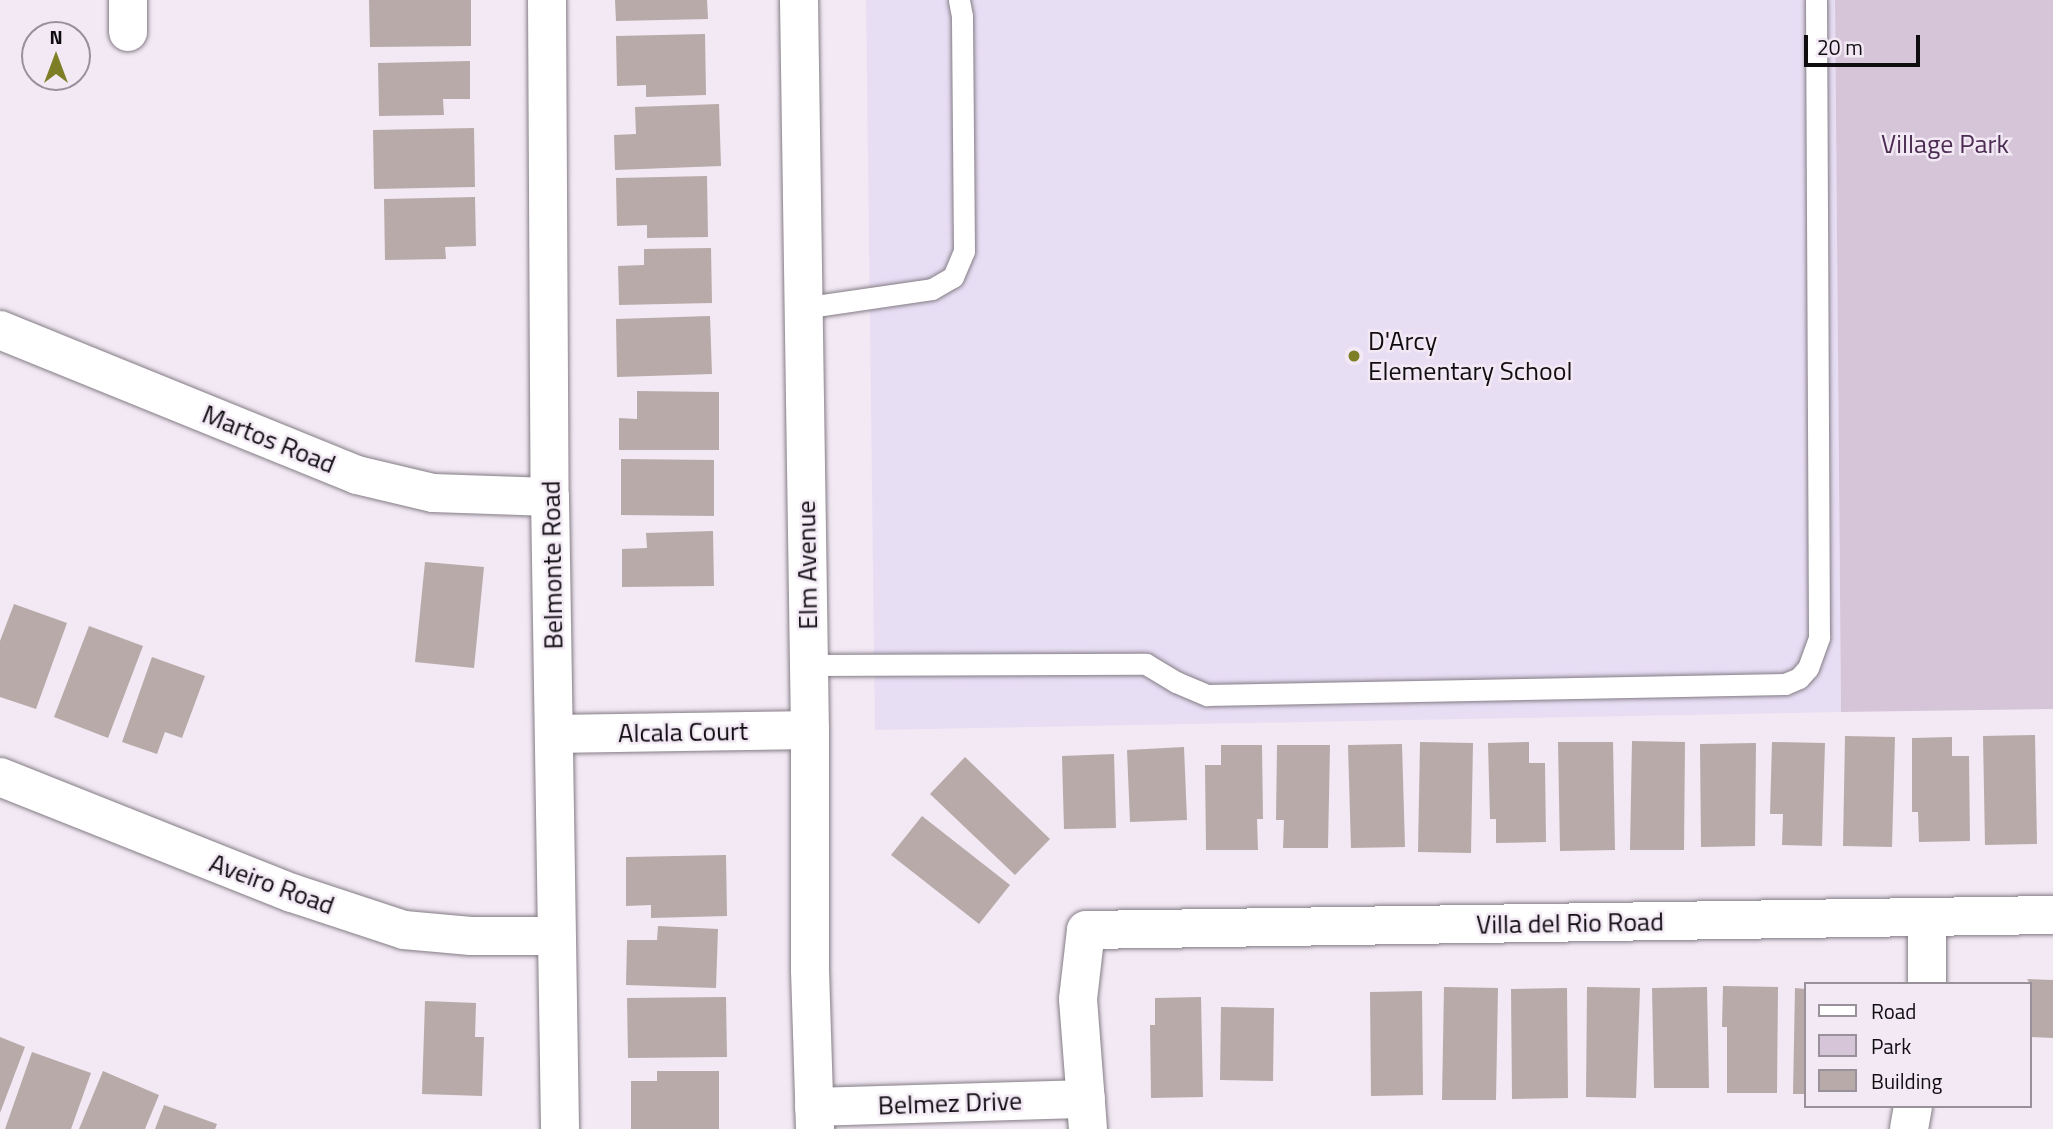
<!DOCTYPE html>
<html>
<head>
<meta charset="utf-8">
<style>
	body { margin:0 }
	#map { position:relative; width:2053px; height:1129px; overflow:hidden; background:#f2e9f4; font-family:"Titillium Web",sans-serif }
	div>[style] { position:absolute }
	.education>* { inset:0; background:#e7def4 }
	.green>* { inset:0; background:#d6c5d9 }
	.building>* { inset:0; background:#b8aaa8 }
	.roads { filter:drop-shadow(0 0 2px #847c85) drop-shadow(0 0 2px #847c85) }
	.lane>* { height:21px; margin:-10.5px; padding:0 10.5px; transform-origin:10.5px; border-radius:10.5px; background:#fff }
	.street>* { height:38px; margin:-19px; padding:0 19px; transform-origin:19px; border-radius:19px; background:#fff }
	.dots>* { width:19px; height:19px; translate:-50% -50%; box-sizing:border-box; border:4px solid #f2e9f4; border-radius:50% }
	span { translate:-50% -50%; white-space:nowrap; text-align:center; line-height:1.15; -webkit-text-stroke:5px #f2e9f4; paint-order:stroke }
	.park-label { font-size:26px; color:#4c2c53 }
	.poi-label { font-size:26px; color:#100d11 }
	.left { translate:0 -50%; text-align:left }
	.street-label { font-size:26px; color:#100d11 }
	.legend { position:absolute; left:1804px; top:982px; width:228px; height:126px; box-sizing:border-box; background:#f2e9f4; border:2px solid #989199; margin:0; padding:9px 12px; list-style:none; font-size:21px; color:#100d11 }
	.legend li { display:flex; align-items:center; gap:14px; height:35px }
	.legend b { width:35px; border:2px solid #989199 }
	.north { position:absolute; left:21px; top:21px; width:70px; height:70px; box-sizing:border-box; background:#f2e9f4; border:2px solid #989199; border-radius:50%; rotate:0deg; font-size:19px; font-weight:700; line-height:28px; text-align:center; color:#100d11 }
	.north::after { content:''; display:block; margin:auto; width:24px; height:32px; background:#7d7e26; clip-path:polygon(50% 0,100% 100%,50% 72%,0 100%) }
	.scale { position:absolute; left:1804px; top:35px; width:116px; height:32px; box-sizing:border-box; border:4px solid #100d11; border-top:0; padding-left:9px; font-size:21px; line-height:24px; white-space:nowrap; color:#100d11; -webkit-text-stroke:5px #f2e9f4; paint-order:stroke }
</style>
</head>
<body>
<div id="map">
	<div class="education">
		<div style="clip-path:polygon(866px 0,1835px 0,1841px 712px,875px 730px)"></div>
	</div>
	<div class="green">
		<div style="clip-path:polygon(1835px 0,2053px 0,2053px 709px,1841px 712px)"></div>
	</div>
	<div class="building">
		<div style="clip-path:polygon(369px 0,471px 0,471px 46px,370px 47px)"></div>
		<div style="clip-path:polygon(615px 0,707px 0,708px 19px,616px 21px)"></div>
		<div style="clip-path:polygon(705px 34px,706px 95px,646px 97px,646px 85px,617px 86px,616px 36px)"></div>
		<div style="clip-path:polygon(470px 61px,470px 99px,443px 99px,444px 115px,379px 116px,378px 63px)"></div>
		<div style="clip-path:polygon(719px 104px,721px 166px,615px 170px,614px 135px,636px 134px,635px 107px)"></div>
		<div style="clip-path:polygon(474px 128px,475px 187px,374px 189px,373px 130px)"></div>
		<div style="clip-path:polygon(707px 176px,708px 237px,647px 238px,647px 225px,617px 226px,616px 178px)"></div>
		<div style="clip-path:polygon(475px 197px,476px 246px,445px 247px,446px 259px,385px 260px,384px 199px)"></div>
		<div style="clip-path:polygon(711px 248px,712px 303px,619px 305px,618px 266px,644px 265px,644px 249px)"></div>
		<div style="clip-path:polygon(710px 316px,712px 374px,617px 377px,616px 319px)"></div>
		<div style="clip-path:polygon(637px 391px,719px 392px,719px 450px,619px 450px,619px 418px,637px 419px)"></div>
		<div style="clip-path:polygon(621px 459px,714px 460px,714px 516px,621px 515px)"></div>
		<div style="clip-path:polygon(713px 531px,714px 586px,622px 587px,622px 549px,647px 548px,646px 533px)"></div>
		<div style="clip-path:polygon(425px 562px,484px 567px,474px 668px,415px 662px)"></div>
		<div style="clip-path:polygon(14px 604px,67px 623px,36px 709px,0 697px,0 641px)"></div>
		<div style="clip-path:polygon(89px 626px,143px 646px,108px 738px,54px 717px)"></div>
		<div style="clip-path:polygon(152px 657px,205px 676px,182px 738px,165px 732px,157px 754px,122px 742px)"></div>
		<div style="clip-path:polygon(2035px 735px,2037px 844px,1985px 845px,1983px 736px)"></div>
		<div style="clip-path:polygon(1845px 736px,1895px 737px,1892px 847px,1843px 846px)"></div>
		<div style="clip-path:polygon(1952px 737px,1952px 756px,1969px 756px,1970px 841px,1919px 842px,1918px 812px,1912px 812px,1912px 738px)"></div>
		<div style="clip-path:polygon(1632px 741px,1685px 742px,1684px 850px,1630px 850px)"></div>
		<div style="clip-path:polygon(1420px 742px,1473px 743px,1471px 853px,1418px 852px)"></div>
		<div style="clip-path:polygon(1529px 742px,1529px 763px,1545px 763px,1546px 842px,1496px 843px,1496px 819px,1490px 819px,1488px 743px)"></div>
		<div style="clip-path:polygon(1558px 742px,1613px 742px,1615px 850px,1560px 851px)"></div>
		<div style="clip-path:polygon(1772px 742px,1825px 743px,1822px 846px,1782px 845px,1783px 814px,1770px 814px)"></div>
		<div style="clip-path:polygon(1756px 743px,1755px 846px,1701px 847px,1700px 744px)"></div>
		<div style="clip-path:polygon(1402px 744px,1405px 847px,1351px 848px,1348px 745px)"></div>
		<div style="clip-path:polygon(1221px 745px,1262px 745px,1263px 819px,1257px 819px,1258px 850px,1206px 850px,1205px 765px,1221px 765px)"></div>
		<div style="clip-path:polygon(1277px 745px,1330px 745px,1328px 848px,1283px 848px,1284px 820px,1276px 820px)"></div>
		<div style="clip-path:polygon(1184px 747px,1187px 820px,1130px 822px,1127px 750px)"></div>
		<div style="clip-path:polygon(1114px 754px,1116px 828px,1064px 829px,1062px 756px)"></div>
		<div style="clip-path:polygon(965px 757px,1050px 839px,1015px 875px,930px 794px)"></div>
		<div style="clip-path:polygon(922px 816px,1010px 885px,979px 924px,891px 855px)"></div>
		<div style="clip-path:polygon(726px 855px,727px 916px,651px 918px,651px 905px,626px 906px,626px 857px)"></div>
		<div style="clip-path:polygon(658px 926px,718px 929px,716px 988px,626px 985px,627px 940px,657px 940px)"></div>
		<div style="clip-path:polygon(2027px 979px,2053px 980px,2053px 1038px,2030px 1037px,2030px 984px)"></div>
		<div style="clip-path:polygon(1723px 986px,1778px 987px,1777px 1093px,1727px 1093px,1727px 1027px,1722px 1027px)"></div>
		<div style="clip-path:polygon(1444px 987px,1498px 988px,1496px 1100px,1442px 1100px)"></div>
		<div style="clip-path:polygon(1587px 987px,1640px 988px,1636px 1098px,1586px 1097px)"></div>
		<div style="clip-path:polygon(1707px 987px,1709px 1088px,1654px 1088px,1652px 988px)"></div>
		<div style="clip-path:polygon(1567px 988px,1568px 1098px,1512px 1099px,1511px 989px)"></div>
		<div style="clip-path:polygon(1795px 988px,1806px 989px,1806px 1094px,1793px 1094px)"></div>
		<div style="clip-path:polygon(1422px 991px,1423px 1095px,1371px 1096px,1370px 992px)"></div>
		<div style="clip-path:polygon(726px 997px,727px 1057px,628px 1058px,627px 998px)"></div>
		<div style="clip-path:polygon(1201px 997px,1203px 1097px,1151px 1098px,1150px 1025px,1155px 1025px,1155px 998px)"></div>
		<div style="clip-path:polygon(425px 1001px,476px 1003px,475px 1037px,484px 1037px,482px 1096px,422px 1094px)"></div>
		<div style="clip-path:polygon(1221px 1007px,1274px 1008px,1273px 1081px,1220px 1080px)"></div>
		<div style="clip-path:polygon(0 1037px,25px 1047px,0 1113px)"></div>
		<div style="clip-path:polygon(32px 1052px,91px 1073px,71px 1129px,5px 1129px)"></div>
		<div style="clip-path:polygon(103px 1071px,159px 1095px,145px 1129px,79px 1129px)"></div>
		<div style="clip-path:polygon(657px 1071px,719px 1071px,719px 1129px,631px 1129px,631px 1081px,657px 1081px)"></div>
		<div style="clip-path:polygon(164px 1105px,217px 1124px,215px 1129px,155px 1129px)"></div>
	</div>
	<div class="roads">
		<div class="lane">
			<div style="left:802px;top:308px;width:131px;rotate:-8.3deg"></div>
			<div style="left:932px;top:289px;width:24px;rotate:-30deg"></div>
			<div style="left:953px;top:277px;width:28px;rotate:-67deg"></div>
			<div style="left:964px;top:251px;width:235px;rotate:-90.5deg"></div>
			<div style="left:962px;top:16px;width:16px;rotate:-101deg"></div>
			<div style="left:809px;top:665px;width:337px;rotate:-0.2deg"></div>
			<div style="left:1146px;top:664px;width:35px;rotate:31deg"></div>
			<div style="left:1176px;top:682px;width:34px;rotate:23deg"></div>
			<div style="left:1207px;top:695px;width:578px;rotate:-1.09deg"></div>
			<div style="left:1785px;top:684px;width:15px;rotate:-23deg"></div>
			<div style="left:1799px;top:678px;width:13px;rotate:-48deg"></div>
			<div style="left:1808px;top:668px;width:33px;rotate:-70deg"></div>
			<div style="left:1819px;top:637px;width:637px;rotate:-90.27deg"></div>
		</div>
		<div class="street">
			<div style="left:128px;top:0;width:32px;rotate:90deg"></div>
			<div style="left:547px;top:0;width:497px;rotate:89.7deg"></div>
			<div style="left:550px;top:497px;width:632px;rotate:89.09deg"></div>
			<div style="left:799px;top:0;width:730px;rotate:89.14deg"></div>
			<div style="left:810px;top:730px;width:240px;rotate:90deg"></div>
			<div style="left:810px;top:970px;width:159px;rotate:88.2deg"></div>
			<div style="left:0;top:330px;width:385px;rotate:22.1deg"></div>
			<div style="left:357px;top:475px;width:78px;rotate:13.3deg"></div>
			<div style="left:433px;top:493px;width:117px;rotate:2deg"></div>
			<div style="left:555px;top:734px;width:255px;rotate:-0.9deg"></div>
			<div style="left:0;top:777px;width:314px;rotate:21.7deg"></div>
			<div style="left:292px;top:893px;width:118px;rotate:18.3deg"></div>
			<div style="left:404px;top:930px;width:67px;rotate:5.1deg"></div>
			<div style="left:471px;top:936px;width:85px"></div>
			<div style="left:1927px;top:984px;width:67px;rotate:-90deg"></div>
			<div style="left:814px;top:1107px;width:272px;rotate:-1.7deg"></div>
			<div style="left:1088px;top:1129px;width:130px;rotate:-94.4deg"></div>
			<div style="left:1078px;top:999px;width:69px;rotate:-83.4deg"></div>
			<div style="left:1086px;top:930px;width:967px;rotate:-0.89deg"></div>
			<div style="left:1909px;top:1129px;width:23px;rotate:-80deg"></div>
		</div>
	</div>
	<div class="dots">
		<div style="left:1354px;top:356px;background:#7d7e26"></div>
	</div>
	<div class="park-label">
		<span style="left:1945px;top:144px">Village Park</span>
	</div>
	<div class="poi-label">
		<span class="left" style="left:1368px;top:356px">D'Arcy<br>Elementary School</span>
	</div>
	<div class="street-label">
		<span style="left:269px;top:439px;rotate:22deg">Martos Road</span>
		<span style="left:552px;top:565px;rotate:-91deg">Belmonte Road</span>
		<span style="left:807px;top:565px;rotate:-91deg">Elm Avenue</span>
		<span style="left:683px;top:732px;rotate:-1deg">Alcala Court</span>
		<span style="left:272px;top:884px;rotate:20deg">Aveiro Road</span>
		<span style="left:1570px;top:923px;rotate:-1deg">Villa del Rio Road</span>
		<span style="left:950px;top:1103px;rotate:-2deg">Belmez Drive</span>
	</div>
	<ul class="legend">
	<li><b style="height:9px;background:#fff"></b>Road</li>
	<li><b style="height:19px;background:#d6c5d9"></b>Park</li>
	<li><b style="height:19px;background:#b8aaa8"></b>Building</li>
	</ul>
	<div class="north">N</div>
	<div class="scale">20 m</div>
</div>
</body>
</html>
